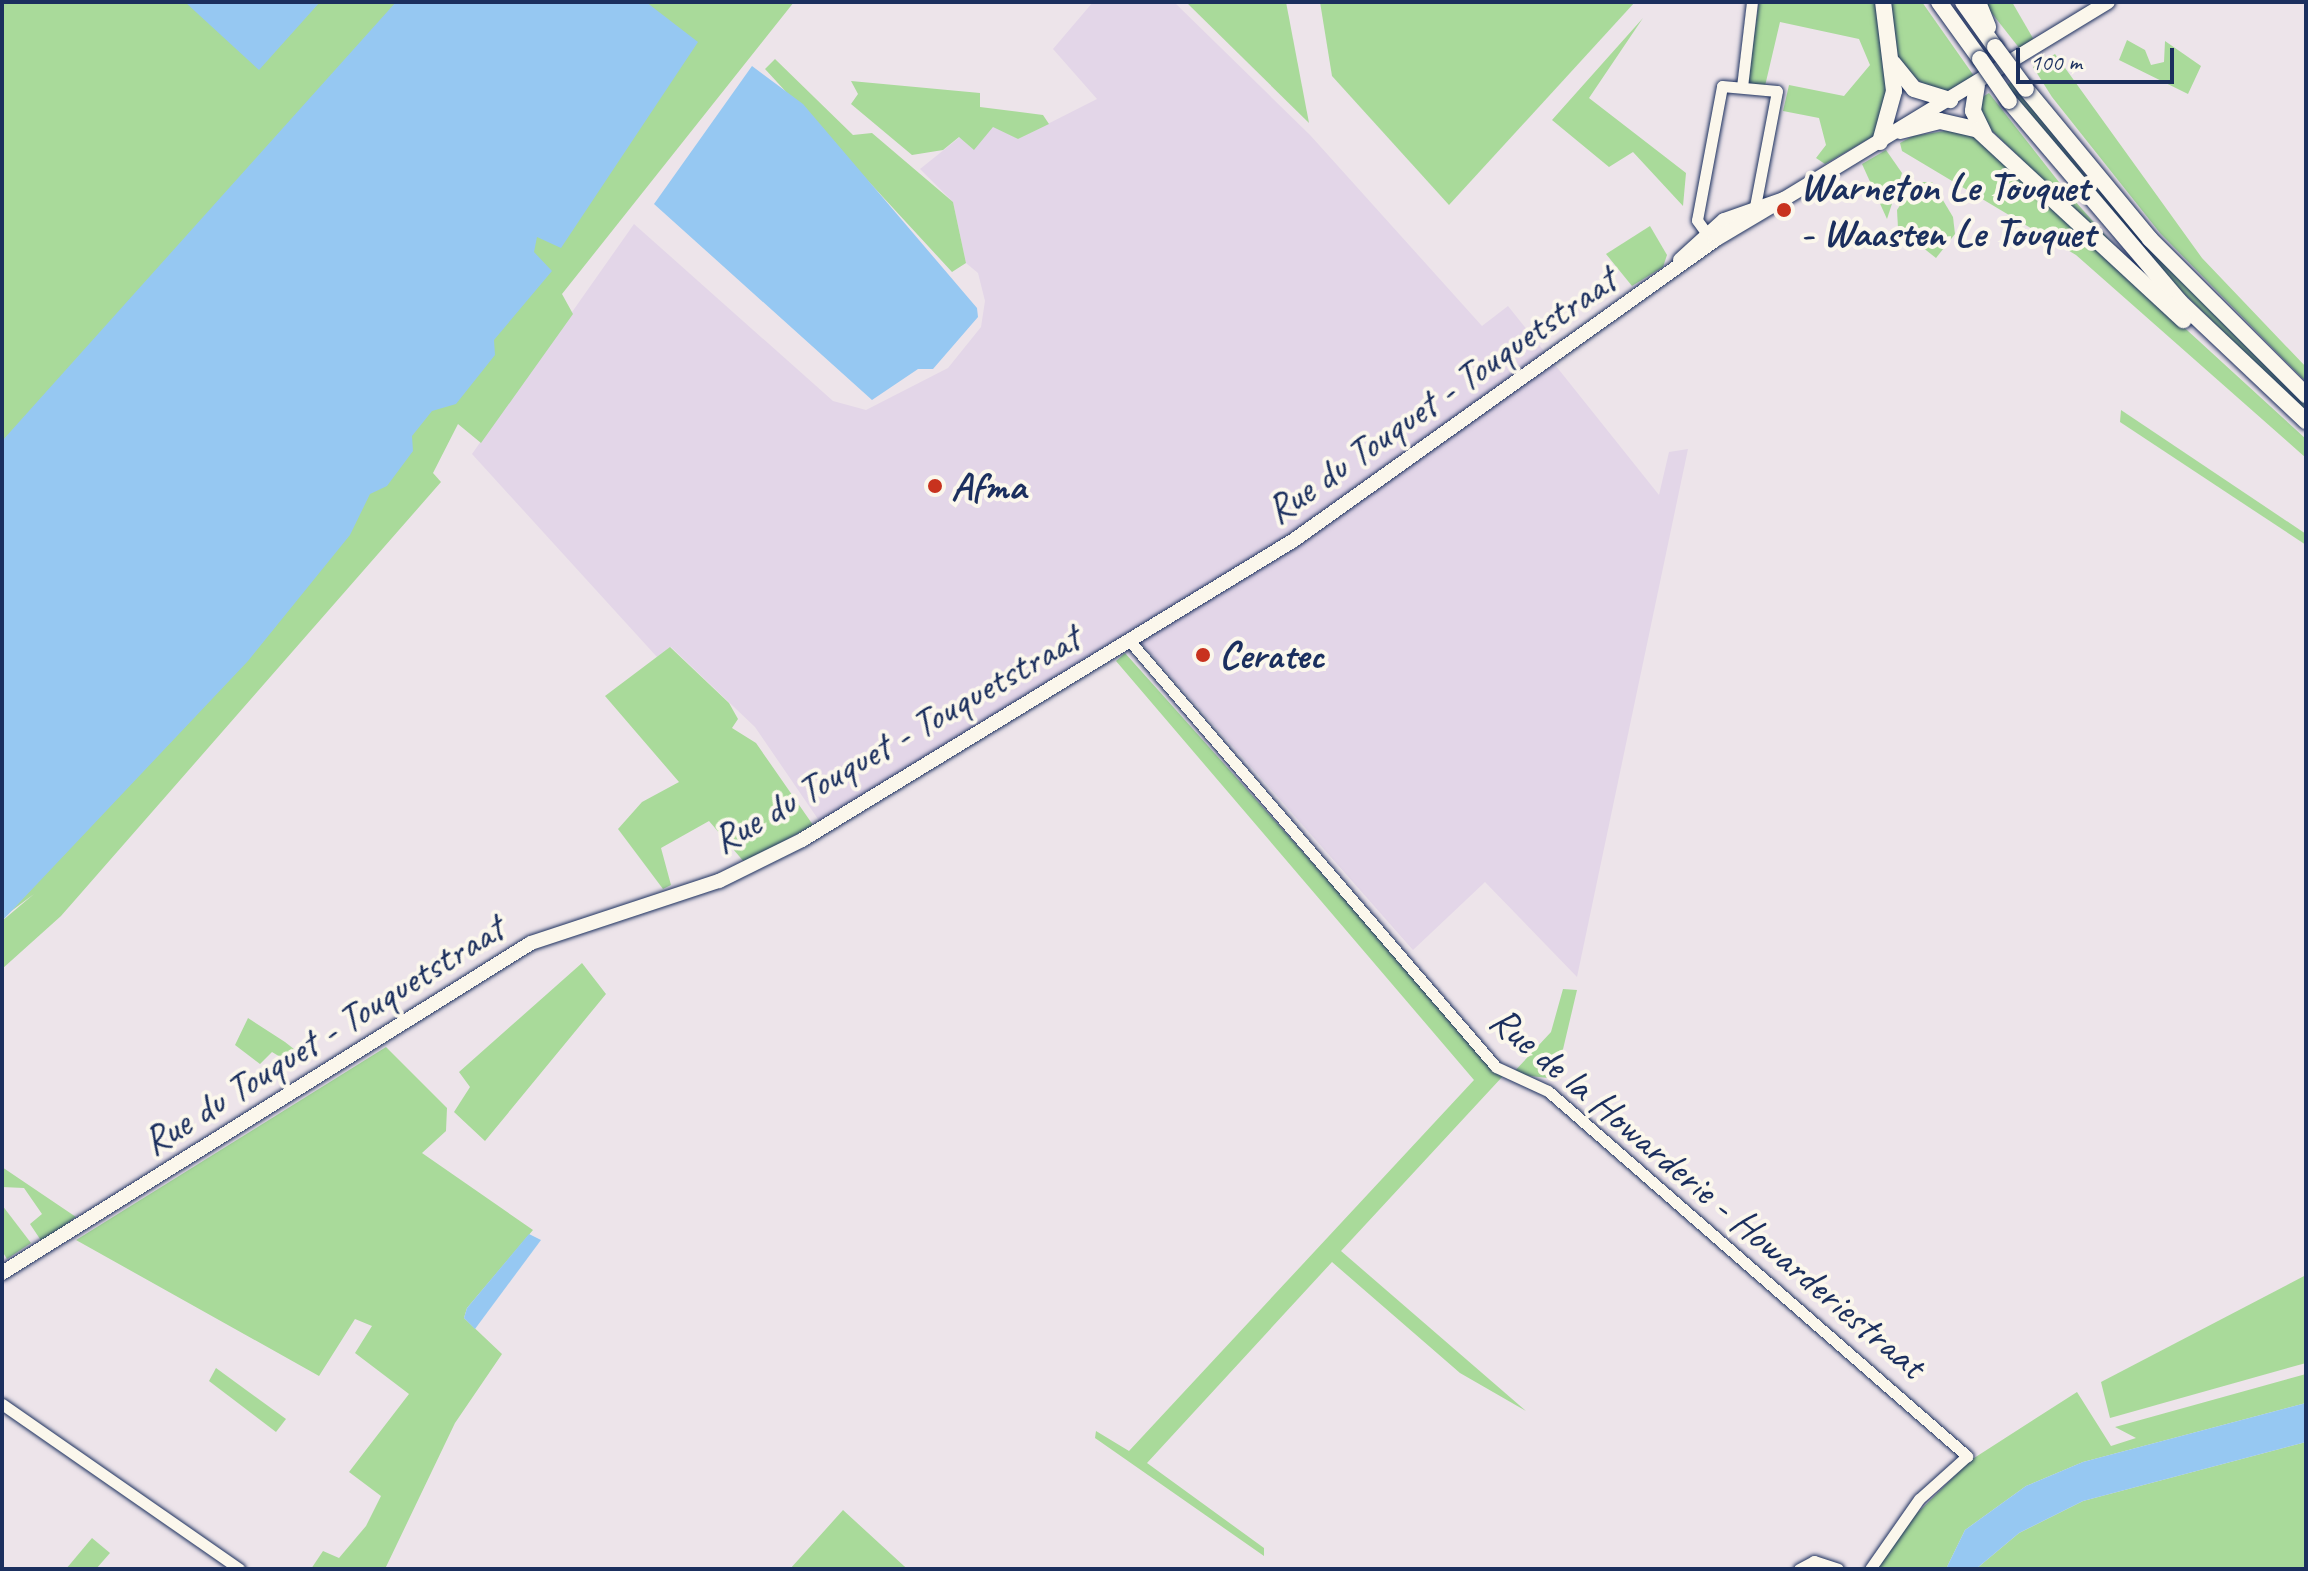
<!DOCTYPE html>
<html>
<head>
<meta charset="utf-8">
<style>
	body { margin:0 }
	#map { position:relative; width:2308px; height:1571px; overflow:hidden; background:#ede4ea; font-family:Caveat,sans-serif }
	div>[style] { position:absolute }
	.built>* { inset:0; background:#e3d6e8 }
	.green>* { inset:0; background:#a9da9a }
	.water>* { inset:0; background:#96c8f2 }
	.roads { filter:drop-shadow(0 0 2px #1b2f5e) drop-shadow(0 0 2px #1b2f5e) }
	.minor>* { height:11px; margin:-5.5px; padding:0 5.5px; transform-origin:5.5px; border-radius:5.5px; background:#fbf7ec }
	.major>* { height:14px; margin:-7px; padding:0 7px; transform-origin:7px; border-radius:7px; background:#fbf7ec }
	.highway>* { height:16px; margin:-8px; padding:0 8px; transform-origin:8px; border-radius:8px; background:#fbf7ec }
	.bridges { filter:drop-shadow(0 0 2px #1b2f5e) drop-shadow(0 0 2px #1b2f5e) }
	.highway-bridge>* { height:16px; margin:-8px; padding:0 8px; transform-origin:8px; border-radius:8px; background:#fbf7ec }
	.dots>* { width:22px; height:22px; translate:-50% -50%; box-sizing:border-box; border:4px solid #fbf7ec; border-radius:50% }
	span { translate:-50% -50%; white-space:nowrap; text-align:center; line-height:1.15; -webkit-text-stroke:8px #fbf7ec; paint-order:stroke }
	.poi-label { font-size:40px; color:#1b2f5e; font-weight:700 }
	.left { translate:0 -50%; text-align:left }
	.street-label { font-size:40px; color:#1b2f5e }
	.frame { position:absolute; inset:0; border:4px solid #1b2f5e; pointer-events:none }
	.scale { position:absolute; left:2016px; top:48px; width:158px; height:36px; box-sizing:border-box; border:4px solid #1b2f5e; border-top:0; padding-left:10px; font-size:24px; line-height:28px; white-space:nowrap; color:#1b2f5e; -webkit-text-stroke:6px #fbf7ec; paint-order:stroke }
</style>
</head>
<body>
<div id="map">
	<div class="built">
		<div style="clip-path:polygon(1093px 2px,1174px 2px,1310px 135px,1482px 326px,1508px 306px,1659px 495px,1669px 452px,1688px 449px,1577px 977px,1485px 882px,1413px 950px,1131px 631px,820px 822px,755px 727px,671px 647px,657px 657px,472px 454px,634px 224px,833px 401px,866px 410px,948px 368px,981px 327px,985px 301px,978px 273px,966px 263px,953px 202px,920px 169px,960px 137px,993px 126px,1018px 139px,1097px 99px,1053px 49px)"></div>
	</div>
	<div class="green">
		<div style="clip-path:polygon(2px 2px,794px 2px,562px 294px,573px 314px,481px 443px,458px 424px,433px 473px,441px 482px,61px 916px,2px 969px,2px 921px,34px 894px,2px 918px)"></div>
		<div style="clip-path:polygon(1186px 2px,1286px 2px,1309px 123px)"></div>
		<div style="clip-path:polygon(1320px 2px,1635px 2px,1449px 205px,1332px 76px)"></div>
		<div style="clip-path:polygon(1759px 2px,1876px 2px,1888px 98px,1879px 133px,1825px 164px,1816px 158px,1826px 145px,1819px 118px,1783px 111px,1789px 85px,1844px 96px,1870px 65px,1859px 39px,1780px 22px,1765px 86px,1747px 83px)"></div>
		<div style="clip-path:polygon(1887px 2px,1922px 2px,1974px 76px,1941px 95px,1899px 68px)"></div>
		<div style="clip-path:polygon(1983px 2px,2012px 2px,2034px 40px,2020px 49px)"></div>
		<div style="clip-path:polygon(1643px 18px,1589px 98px,1686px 173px,1683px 206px,1633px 152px,1609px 167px,1552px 120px)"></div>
		<div style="clip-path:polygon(2127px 40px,2145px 50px,2151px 65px,2164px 62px,2165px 41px,2201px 66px,2188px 94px,2119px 60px)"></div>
		<div style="clip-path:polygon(2055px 54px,2202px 258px,2306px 367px,2306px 382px,2160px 233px,2052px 97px,2033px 67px)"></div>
		<div style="clip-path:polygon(775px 59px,853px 135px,872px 133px,953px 202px,966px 263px,952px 272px,765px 69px)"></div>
		<div style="clip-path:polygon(851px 81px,980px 93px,980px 107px,1043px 115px,1049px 124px,1018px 139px,993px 127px,974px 150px,959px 137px,943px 150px,912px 155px,851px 104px,858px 94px)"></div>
		<div style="clip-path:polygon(2011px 82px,2093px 184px,2306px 404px,2306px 413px,2155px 265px,2006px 86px)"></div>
		<div style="clip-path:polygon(1989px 93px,2066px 191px,2139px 273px,1983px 122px,1979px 99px)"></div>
		<div style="clip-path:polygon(1951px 130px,1976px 137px,2306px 439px,2306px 458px,2076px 255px,1902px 151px,1900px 143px,1913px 136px)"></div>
		<div style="clip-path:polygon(1886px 150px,1902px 173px,1887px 219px,1862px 164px)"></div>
		<div style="clip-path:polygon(1915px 182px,1932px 182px,1953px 217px,1955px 234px,1936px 258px,1898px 228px,1897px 210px)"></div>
		<div style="clip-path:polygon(1650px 226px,1667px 255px,1663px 267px,1632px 286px,1606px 254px)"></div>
		<div style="clip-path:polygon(2121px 410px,2306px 534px,2306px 545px,2120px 422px)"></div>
		<div style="clip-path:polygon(670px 647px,729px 703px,738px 719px,732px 728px,756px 743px,813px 825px,745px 863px,709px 821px,661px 848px,671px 885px,663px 889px,618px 829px,642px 802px,679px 782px,605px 696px)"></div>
		<div style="clip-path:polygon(1125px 653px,1503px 1076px,1341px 1251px,1526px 1411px,1460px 1373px,1332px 1262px,1147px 1463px,1264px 1548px,1264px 1556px,1095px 1438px,1096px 1431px,1129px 1451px,1474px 1080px,1116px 661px)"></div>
		<div style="clip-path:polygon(582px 963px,606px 994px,485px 1141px,454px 1112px,470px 1087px,459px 1072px)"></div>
		<div style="clip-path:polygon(1563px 989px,1577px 990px,1556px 1079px,1512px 1074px,1551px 1032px)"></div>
		<div style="clip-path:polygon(248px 1018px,285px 1042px,299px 1053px,287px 1061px,272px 1052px,260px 1064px,235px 1045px)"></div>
		<div style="clip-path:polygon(386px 1047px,447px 1108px,446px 1131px,422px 1153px,533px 1230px,467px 1308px,464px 1318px,502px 1354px,455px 1423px,385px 1569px,311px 1569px,323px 1551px,339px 1558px,366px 1526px,381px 1496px,349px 1472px,409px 1394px,355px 1353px,372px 1326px,355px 1319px,319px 1376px,76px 1240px)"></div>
		<div style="clip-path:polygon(2px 1167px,76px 1217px,42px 1242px,30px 1224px,42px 1214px,24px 1188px,2px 1187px)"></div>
		<div style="clip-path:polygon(2px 1205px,31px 1243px,7px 1259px,2px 1251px)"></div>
		<div style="clip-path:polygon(2306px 1275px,2306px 1363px,2110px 1418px,2101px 1382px)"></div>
		<div style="clip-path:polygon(216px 1368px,286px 1419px,276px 1432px,209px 1381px)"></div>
		<div style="clip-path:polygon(2306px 1374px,2306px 1403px,2083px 1462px,2026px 1486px,1965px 1530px,1946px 1569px,1875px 1569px,1904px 1526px,1971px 1460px,2077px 1392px,2111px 1446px,2136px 1438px,2115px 1427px)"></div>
		<div style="clip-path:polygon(2306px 1442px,2306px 1569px,1976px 1569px,2019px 1533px,2083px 1501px)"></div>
		<div style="clip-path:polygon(843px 1510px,904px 1566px,908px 1569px,790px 1569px)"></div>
		<div style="clip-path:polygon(92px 1538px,110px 1553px,96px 1569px,66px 1569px)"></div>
	</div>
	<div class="water">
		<div style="clip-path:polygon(185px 2px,320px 2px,259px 70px)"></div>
		<div style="clip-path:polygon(396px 2px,646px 2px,698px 42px,561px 248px,537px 237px,534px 252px,552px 271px,494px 340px,495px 355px,456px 404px,432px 411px,412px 436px,413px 451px,387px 486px,370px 494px,350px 535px,248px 661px,2px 921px,2px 441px)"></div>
		<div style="clip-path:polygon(752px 66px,803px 104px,977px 308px,978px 317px,933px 369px,918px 369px,872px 400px,654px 204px)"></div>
		<div style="clip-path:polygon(529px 1234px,541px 1240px,475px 1329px,464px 1318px,467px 1308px)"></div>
		<div style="clip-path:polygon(2306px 1403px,2306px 1442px,2083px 1501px,2019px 1533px,1976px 1569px,1946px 1569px,1965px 1530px,2026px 1486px,2083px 1462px)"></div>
	</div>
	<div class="roads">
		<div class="minor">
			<div style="left:1742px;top:87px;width:86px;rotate:-83.3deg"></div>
			<div style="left:1710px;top:238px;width:22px;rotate:-126deg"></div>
			<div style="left:1697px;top:220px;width:136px;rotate:-79.4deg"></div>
			<div style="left:1722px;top:86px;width:55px;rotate:5.2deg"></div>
			<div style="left:1777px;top:91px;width:117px;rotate:100.8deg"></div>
			<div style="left:1128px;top:639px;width:564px;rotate:49.31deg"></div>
			<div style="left:1496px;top:1067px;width:57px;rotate:24.8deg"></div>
			<div style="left:1548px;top:1091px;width:556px;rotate:41.06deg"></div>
			<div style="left:1967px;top:1456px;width:64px;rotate:138.1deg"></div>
			<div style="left:1919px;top:1499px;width:85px;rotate:125deg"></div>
			<div style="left:2px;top:1404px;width:289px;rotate:34.8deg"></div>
			<div style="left:1799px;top:1569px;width:17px;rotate:-28deg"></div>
			<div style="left:1814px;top:1561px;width:25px;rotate:18deg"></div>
		</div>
		<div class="major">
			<div style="left:1680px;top:260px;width:59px;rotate:-42.3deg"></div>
			<div style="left:1724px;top:220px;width:64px;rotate:-19.3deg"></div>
			<div style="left:1784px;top:199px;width:379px;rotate:-31.3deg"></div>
			<div style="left:2px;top:1273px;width:623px;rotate:-31.96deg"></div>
			<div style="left:531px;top:943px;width:198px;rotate:-18.3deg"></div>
			<div style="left:719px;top:881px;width:93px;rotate:-26.3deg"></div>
			<div style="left:802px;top:840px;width:576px;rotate:-31.37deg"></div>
			<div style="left:1294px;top:540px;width:517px;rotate:-35.47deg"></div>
			<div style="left:1715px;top:240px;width:80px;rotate:-30.7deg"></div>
		</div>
		<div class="highway">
			<div style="left:1939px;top:2px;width:70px;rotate:54.3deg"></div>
			<div style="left:1963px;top:2px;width:55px;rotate:54.6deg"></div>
			<div style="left:1978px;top:2px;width:27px;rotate:68deg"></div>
			<div style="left:1893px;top:63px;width:33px;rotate:51deg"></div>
			<div style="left:1914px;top:89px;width:38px;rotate:17deg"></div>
			<div style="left:1977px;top:85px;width:26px;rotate:99deg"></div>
			<div style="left:1973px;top:111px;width:25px;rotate:64deg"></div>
			<div style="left:2026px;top:89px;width:195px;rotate:50.4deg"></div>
			<div style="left:2150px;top:239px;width:221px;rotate:45deg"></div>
			<div style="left:2009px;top:101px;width:262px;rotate:49.6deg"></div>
			<div style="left:2179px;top:301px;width:175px;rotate:43.4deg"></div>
			<div style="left:1900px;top:131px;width:41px;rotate:-14deg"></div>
			<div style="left:1940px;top:121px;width:39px;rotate:13deg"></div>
			<div style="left:1978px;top:130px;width:280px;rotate:42.8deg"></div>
			<div style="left:1880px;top:142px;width:53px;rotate:-74.6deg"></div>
			<div style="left:1894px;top:91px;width:90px;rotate:-97deg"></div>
		</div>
	</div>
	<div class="bridges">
		<div class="highway-bridge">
			<div style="left:1995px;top:47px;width:52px;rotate:53.6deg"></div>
			<div style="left:1980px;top:59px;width:51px;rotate:55.4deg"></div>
		</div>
	</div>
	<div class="dots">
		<div style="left:1784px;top:210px;background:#c8321e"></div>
		<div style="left:935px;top:486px;background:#c8321e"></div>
		<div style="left:1203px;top:655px;background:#c8321e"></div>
	</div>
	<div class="poi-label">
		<span class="left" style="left:1800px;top:210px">Warneton Le Touquet<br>- Waasten Le Touquet</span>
		<span class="left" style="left:951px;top:486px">Afma</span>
		<span class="left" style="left:1219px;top:655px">Ceratec</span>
	</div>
	<div class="street-label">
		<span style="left:1441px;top:395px;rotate:-35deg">Rue du Touquet - Touquetstraat</span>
		<span style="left:896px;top:739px;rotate:-30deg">Rue du Touquet - Touquetstraat</span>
		<span style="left:323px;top:1035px;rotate:-32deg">Rue du Touquet - Touquetstraat</span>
		<span style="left:1708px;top:1192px;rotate:40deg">Rue de la Howarderie - Howarderiestraat</span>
	</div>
	<div class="frame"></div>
	<div class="scale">100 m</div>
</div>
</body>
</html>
